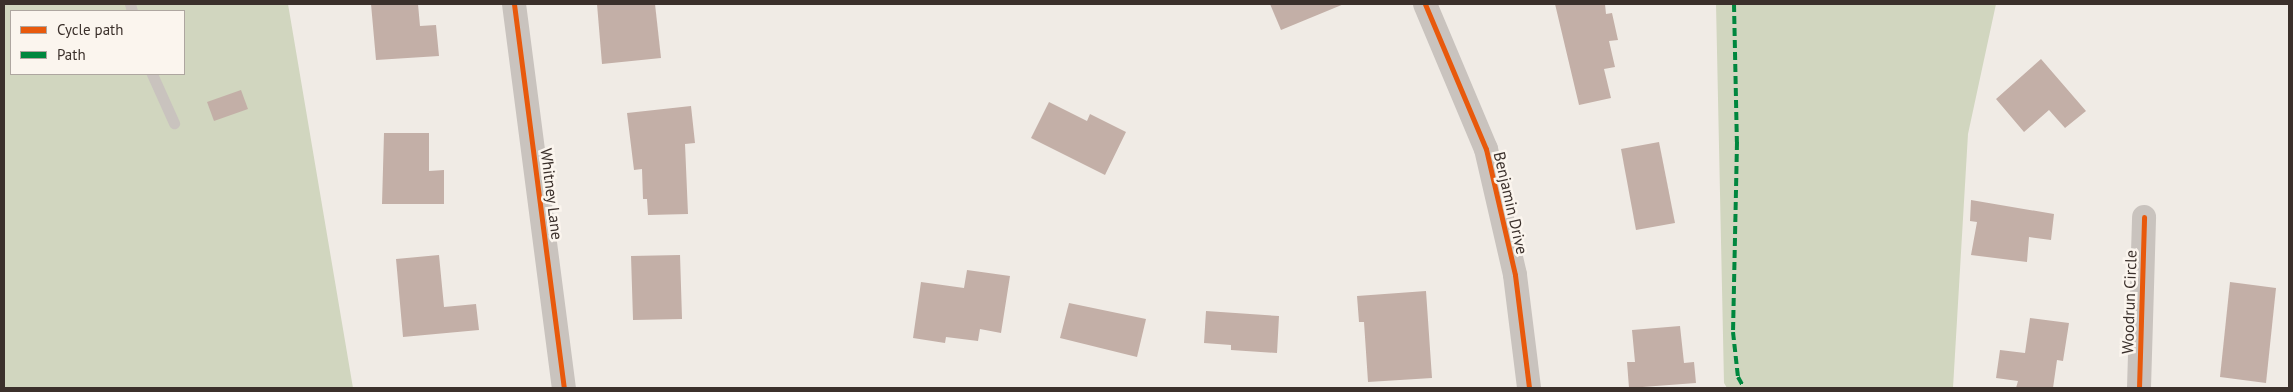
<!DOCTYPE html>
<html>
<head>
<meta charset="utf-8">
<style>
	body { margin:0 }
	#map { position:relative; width:2293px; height:392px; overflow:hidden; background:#f0ebe5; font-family:"PT Sans",sans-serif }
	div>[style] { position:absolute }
	.green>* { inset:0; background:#d1d6bf }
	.building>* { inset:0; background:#c3afa7 }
	.lane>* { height:11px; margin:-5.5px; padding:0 5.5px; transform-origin:5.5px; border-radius:5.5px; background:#c9c3be }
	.street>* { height:24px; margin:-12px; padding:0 12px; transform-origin:12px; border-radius:12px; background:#c9c3be }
	.quiet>* { height:4px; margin-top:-2px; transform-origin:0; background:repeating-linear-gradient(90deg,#00873e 0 8px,transparent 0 12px) }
	.cycleway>* { height:5px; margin:-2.5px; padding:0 2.5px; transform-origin:2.5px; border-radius:2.5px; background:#e8590c }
	span { translate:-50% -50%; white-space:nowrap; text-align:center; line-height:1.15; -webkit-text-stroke:5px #fbf5ee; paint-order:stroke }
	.street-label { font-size:16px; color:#3b302b }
	.frame { position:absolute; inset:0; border:5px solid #3b302b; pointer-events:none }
	.legend { position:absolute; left:10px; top:10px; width:175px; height:65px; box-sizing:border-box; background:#fbf5ee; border:1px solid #aea6a0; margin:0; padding:6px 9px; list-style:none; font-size:15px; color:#3b302b }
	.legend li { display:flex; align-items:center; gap:10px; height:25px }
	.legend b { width:25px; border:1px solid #aea6a0 }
</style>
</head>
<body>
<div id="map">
	<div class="green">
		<div style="clip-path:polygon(evenodd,4px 4px,288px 4px,353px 388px,4px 388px,4px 4px,11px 11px,184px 11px,184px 74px,11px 74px,11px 11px)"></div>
		<div style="clip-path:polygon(1716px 4px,1996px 4px,1968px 134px,1953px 388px,1727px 388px,1724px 383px)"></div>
	</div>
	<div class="building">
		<div style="clip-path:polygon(371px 4px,418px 4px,420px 26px,436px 25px,439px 56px,376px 60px)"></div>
		<div style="clip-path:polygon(597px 4px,655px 4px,661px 58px,602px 64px)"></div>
		<div style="clip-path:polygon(1270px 4px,1344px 4px,1281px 30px)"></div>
		<div style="clip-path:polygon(1555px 4px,1605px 4px,1606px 14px,1612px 13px,1618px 40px,1609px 41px,1615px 67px,1604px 69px,1611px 98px,1579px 105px)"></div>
		<div style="clip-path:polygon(2041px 59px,2086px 111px,2065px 128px,2049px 110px,2024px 132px,1996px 99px)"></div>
		<div style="clip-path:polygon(241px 90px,248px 109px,214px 121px,207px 102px)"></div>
		<div style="clip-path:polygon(1049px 102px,1087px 121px,1090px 114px,1126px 132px,1105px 175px,1031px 138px)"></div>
		<div style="clip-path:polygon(691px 106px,695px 143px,685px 144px,688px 214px,648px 215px,647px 199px,643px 199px,642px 169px,634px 170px,627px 113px)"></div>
		<div style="clip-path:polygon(384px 133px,429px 133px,429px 171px,444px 170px,444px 204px,382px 204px)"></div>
		<div style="clip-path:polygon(1659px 142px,1675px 223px,1636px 230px,1621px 149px)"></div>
		<div style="clip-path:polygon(1971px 200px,2054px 214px,2051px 240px,2029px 237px,2027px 262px,1971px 255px,1977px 222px,1970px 221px)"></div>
		<div style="clip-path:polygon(439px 255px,444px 307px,476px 304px,479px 330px,403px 337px,396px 259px)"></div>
		<div style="clip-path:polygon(680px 255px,682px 319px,633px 320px,631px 256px)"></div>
		<div style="clip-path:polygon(967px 270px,1010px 276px,1001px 333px,980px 329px,978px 341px,946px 337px,945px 343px,913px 338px,921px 282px,964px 288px)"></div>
		<div style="clip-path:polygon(2230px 282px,2276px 288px,2266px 383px,2220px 377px)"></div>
		<div style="clip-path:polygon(1426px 291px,1432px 378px,1368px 382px,1364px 322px,1359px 322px,1357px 296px)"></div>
		<div style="clip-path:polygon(1069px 303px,1146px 319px,1137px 357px,1060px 338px)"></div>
		<div style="clip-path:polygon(1206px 311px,1279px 316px,1277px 353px,1231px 350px,1231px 345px,1204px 343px)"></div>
		<div style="clip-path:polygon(2030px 318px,2069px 323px,2063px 361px,2057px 360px,2053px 388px,2016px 388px,2018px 381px,1996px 378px,2000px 350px,2025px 353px)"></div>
		<div style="clip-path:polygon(1680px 326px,1684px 363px,1694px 362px,1696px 383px,1629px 388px,1627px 362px,1635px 362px,1632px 330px)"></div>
	</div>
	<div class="lane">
		<div style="left:130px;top:4px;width:7px;rotate:74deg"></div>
		<div style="left:152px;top:74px;width:54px;rotate:65.8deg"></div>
	</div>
	<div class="street">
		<div style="left:514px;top:4px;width:387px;rotate:82.6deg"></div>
		<div style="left:1425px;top:4px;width:157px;rotate:67.2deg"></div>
		<div style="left:1486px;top:149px;width:129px;rotate:77deg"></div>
		<div style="left:1515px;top:275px;width:114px;rotate:82.9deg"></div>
		<div style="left:2139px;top:388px;width:171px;rotate:-88.3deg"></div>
	</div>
	<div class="quiet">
		<div style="left:1734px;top:4px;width:138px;rotate:88.8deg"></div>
		<div style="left:1737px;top:142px;width:190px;rotate:91.2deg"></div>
		<div style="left:1733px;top:332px;width:45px;rotate:83.7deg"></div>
		<div style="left:1738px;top:377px;width:13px;rotate:61deg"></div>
	</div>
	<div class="cycleway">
		<div style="left:514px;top:4px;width:387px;rotate:82.6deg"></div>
		<div style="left:1425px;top:4px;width:157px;rotate:67.2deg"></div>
		<div style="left:1486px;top:149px;width:129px;rotate:77deg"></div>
		<div style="left:1515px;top:275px;width:114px;rotate:82.9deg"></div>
		<div style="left:2139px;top:388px;width:171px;rotate:-88.3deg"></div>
	</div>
	<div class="street-label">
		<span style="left:552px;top:194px;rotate:83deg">Whitney Lane</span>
		<span style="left:1511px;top:203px;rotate:77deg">Benjamin Drive</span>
		<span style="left:2129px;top:302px;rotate:-88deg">Woodrun Circle</span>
	</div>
	<div class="frame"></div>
	<ul class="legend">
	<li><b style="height:6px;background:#e8590c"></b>Cycle path</li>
	<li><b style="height:6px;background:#00873e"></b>Path</li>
	</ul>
</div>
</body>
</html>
